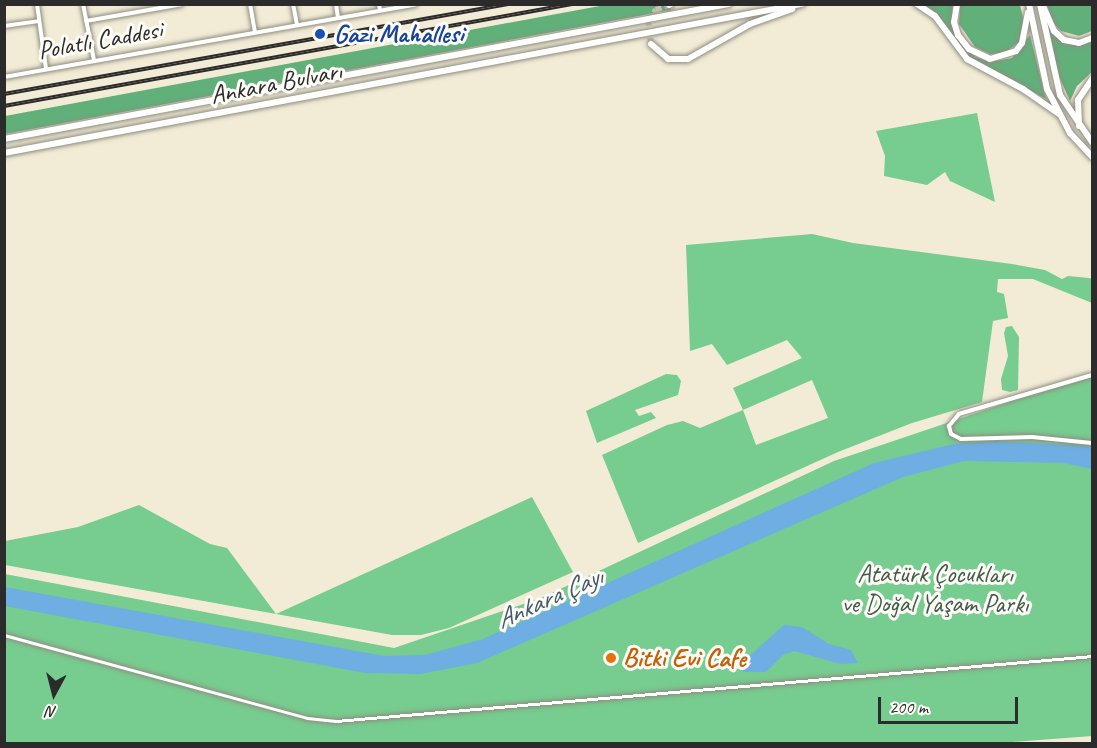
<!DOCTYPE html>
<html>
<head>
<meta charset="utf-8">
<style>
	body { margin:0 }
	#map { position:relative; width:1097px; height:748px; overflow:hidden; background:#f2ecd6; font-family:Caveat,sans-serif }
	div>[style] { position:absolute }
	.green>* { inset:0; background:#77cc8f }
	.forest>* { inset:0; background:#61b07a }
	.water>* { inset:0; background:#6eaee2 }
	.primary-tunnel>* { height:6px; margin-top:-3px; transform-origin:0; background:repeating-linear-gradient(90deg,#cac5b4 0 6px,transparent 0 9px) }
	.roads { filter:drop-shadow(0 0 2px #8e8c80) drop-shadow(0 0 2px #8e8c80) }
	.pedestrian>* { height:3px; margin:-1.5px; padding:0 1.5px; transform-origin:1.5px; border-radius:1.5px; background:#fff }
	.minor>* { height:4px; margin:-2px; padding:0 2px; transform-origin:2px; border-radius:2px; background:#fff }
	.primary>* { height:6px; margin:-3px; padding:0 3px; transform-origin:3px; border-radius:3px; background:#fff }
	.rail>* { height:4px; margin-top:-2px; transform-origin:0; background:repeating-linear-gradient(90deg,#fdfcf7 0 4.5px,#2b2b2b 0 9px); box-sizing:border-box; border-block:2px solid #2b2b2b }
	.dots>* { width:16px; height:16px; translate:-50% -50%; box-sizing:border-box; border:3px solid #fdfcf7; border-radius:50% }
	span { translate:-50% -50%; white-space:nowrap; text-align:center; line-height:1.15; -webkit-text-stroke:6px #fdfcf7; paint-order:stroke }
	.transit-label { font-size:26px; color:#164399; font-weight:700 }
	.left { translate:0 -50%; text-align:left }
	.street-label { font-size:26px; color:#2b2b2b }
	.park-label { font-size:26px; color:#425b49 }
	.food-label { font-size:26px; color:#c56008; font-weight:700 }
	.water-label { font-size:27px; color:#42596b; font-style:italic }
	.frame { position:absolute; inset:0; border:6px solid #2b2b2b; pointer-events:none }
	.north { position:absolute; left:24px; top:664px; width:60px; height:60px; -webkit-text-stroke:4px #fdfcf7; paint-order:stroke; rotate:187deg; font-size:16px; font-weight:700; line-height:24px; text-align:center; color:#2b2b2b }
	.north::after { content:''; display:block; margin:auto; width:21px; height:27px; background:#2b2b2b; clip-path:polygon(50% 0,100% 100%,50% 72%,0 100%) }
	.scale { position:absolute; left:878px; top:697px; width:140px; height:27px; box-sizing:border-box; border:3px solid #2b2b2b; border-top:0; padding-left:8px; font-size:18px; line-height:21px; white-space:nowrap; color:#2b2b2b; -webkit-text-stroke:4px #fdfcf7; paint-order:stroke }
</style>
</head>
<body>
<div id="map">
	<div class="green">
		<div style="clip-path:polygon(977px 113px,995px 202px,950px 181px,945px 172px,927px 185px,884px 176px,885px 156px,876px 131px)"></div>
		<div style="clip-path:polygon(evenodd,812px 234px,853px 243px,1012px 264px,1045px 270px,1062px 279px,1068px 276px,1089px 278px,1092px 279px,1092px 303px,1033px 279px,998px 279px,997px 292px,1004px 294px,1008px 318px,993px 321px,982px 402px,912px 423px,838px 452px,638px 543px,602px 455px,667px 425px,683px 421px,700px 428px,743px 410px,733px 388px,802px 358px,787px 340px,727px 365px,712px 344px,690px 351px,686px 245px,812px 234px,812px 380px,828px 418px,756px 445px,743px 410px,812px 380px)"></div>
		<div style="clip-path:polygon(1012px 326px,1019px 337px,1018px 390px,1010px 392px,1002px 390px,1001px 379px,1008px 356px,1004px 333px,1006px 327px)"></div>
		<div style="clip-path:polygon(666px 374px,677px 375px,681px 381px,678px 395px,635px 410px,639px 416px,651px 412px,656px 418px,597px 443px,586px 411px)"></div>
		<div style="clip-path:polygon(1092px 374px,1092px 736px,984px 744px,5px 744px,5px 574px,394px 648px,541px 598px,834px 461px)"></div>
		<div style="clip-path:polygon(532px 497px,573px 572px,449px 628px,421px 635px,392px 635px,5px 565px,5px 541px,78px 527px,139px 505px,210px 544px,227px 548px,276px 614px)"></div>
	</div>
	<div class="forest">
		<div style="clip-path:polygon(605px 5px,668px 5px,671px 10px,5px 134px,5px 116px)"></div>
		<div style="clip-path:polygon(925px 5px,953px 5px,951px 24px,958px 40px,975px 57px,990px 62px,1012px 58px,1030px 35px,1046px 99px,969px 57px)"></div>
		<div style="clip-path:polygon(960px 5px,1020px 5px,1024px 22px,1022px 40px,1004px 53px,990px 54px,975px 47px,959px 24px)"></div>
		<div style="clip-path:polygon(1047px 5px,1092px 5px,1092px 31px,1079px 36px,1061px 31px,1053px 23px)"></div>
		<div style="clip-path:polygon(1047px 30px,1061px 41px,1092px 39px,1092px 72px,1077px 86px,1070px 101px,1058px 74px)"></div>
	</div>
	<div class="water">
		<div style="clip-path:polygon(993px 441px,1092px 446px,1092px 469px,1064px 463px,964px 461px,903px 477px,477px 663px,420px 674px,365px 673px,5px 606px,5px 587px,384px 656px,425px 655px,483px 639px,874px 463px,954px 444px)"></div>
		<div style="clip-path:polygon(784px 625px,802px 627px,829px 644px,851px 650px,858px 663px,841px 664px,794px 651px,783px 655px,766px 672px,743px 672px,745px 660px)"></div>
	</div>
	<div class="primary-tunnel">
		<div style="left:651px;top:44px;width:24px;rotate:-97deg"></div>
		<div style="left:648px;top:20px;width:13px;rotate:-51deg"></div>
		<div style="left:656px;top:10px;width:14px;rotate:-21deg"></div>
	</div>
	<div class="roads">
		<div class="pedestrian">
			<div style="left:4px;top:635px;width:314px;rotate:15.3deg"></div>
			<div style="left:307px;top:718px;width:29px;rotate:6deg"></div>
			<div style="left:336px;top:721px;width:759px;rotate:-4.91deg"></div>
		</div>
		<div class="minor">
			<div style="left:37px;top:4px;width:66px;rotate:82.1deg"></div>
			<div style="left:83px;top:4px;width:57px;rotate:78.9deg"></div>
			<div style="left:250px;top:4px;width:28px;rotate:80deg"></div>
			<div style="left:293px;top:4px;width:21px;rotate:79deg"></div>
			<div style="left:336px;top:4px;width:14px;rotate:82deg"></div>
			<div style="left:379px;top:4px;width:6px;rotate:81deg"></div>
			<div style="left:86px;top:21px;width:97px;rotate:-10deg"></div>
			<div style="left:4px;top:26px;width:35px;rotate:-8deg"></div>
			<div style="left:4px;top:77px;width:418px;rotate:-10deg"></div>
			<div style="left:1092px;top:375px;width:139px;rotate:163.7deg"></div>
			<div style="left:959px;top:414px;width:16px;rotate:130deg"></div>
			<div style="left:949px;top:426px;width:8px;rotate:76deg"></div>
			<div style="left:951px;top:434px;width:11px;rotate:27deg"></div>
			<div style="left:961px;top:439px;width:71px;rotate:-1.6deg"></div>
			<div style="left:1032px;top:437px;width:60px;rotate:5.7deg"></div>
		</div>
		<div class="primary">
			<div style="left:917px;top:4px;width:22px;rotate:34deg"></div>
			<div style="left:935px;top:16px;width:54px;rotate:53.3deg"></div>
			<div style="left:967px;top:59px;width:64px;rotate:28.2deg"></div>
			<div style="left:1023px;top:89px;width:44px;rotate:34.8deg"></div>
			<div style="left:957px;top:4px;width:18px;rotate:99deg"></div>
			<div style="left:954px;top:22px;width:14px;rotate:73deg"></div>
			<div style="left:958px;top:35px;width:18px;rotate:52deg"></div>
			<div style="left:969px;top:49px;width:23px;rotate:25deg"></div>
			<div style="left:990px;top:59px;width:27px;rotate:-17deg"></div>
			<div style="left:1016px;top:51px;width:10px;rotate:-53deg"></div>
			<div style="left:1022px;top:43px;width:31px;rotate:-79deg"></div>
			<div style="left:1029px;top:4px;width:87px;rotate:78deg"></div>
			<div style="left:1047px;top:89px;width:50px;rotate:62.4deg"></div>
			<div style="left:1070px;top:133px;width:33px;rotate:47deg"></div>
			<div style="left:1040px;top:4px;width:93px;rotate:77.6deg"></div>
			<div style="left:1060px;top:95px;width:57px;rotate:55.8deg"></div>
			<div style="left:669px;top:5px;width:2px;rotate:-27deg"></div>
			<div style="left:1043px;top:6px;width:27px;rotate:66deg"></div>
			<div style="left:1054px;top:31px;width:13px;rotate:42deg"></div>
			<div style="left:1064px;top:40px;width:15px;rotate:11deg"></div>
			<div style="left:1079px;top:43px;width:14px;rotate:-21deg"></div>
			<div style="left:651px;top:44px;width:23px;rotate:41deg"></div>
			<div style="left:668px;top:59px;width:20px"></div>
			<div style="left:688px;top:59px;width:71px;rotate:-29.4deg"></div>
			<div style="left:750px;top:24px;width:45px;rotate:-19.7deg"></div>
			<div style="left:1079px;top:126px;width:26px;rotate:-92deg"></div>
			<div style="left:1078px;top:100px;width:25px;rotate:-56deg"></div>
			<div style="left:4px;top:139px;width:737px;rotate:-10.55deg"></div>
			<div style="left:4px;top:153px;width:812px;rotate:-10.58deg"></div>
		</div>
	</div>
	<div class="rail">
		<div style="left:4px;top:94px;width:512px;rotate:-10.12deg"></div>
		<div style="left:4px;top:106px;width:577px;rotate:-10.18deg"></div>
	</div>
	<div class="dots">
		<div style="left:320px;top:34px;background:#1a4fb4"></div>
		<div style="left:611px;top:658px;background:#e8710a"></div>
	</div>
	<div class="transit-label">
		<span class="left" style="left:334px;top:34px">Gazi Mahallesi</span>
	</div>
	<div class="street-label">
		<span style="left:100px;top:40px;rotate:-10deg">Polatlı Caddesi</span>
		<span style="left:276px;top:83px;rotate:-11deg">Ankara Bulvarı</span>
	</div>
	<div class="park-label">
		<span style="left:935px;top:589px">Atatürk Çocukları<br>ve Doğal Yaşam Parkı</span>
	</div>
	<div class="food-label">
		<span class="left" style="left:623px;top:658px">Bitki Evi Cafe</span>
	</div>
	<div class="water-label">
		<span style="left:549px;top:598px;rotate:-24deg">Ankara Çayı</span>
	</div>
	<div class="frame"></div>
	<div class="north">N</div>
	<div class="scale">200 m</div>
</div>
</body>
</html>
